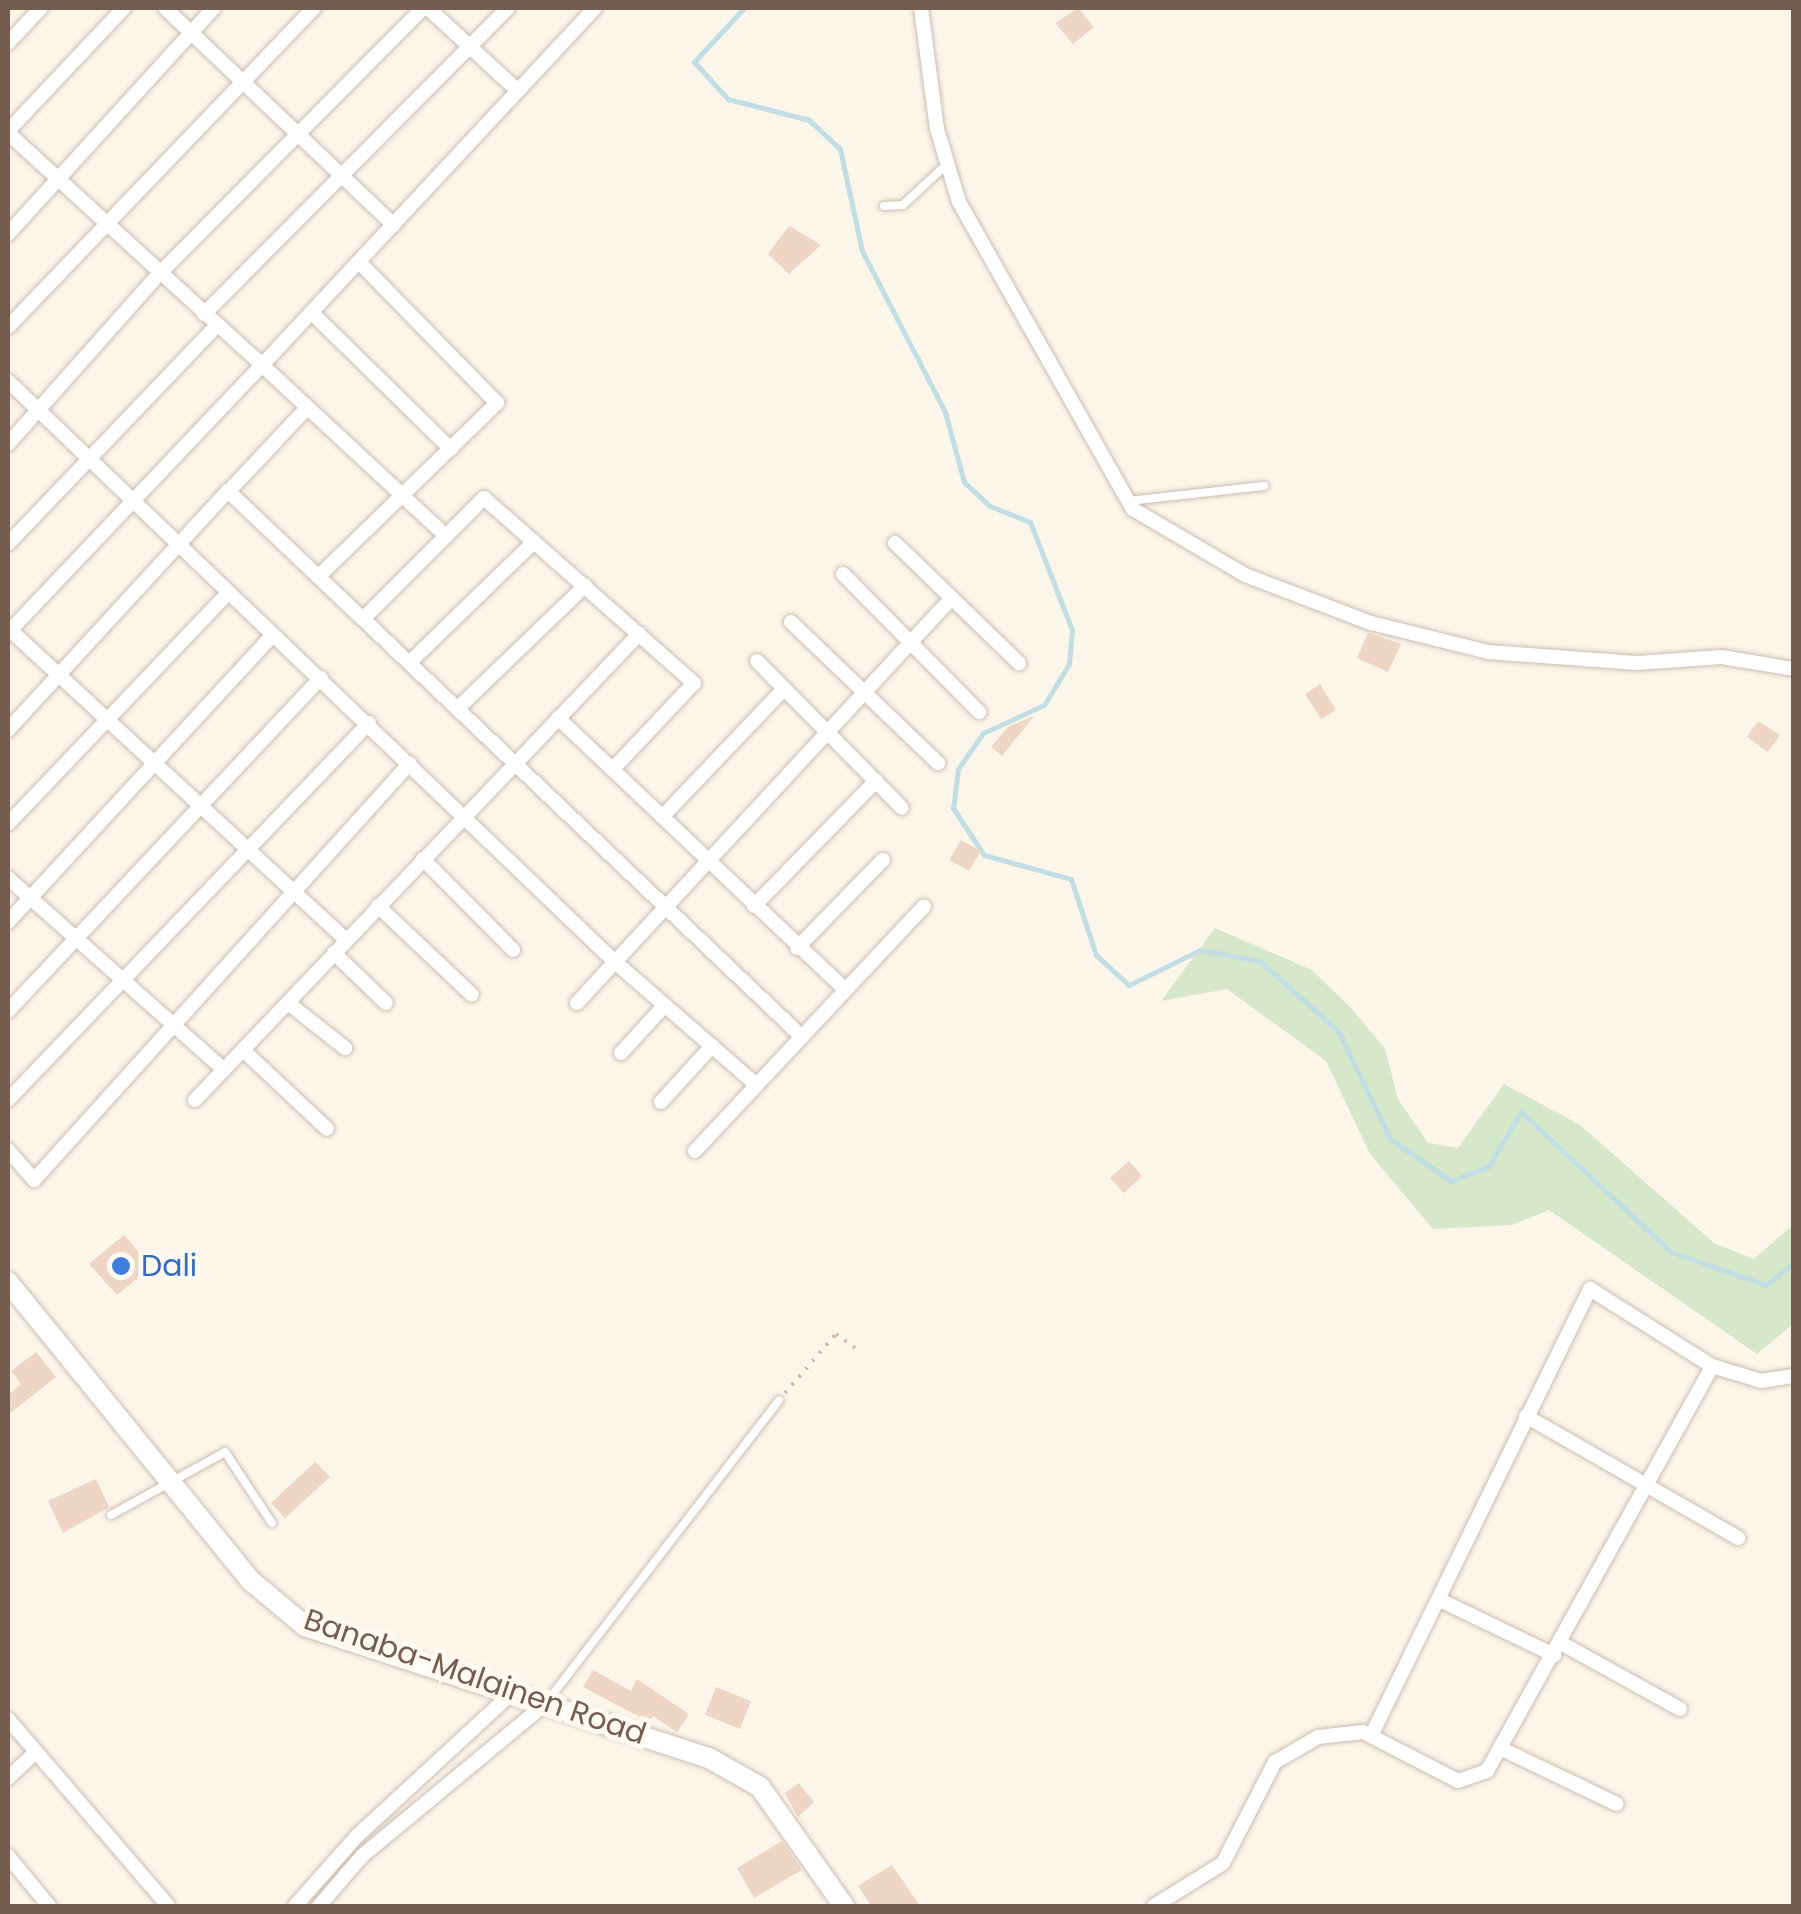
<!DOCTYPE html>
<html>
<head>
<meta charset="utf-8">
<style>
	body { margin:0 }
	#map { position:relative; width:1801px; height:1914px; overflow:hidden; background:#fbf5ea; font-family:Poppins,sans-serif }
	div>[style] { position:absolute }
	.green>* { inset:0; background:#d6e8c9 }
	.stream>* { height:5px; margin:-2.5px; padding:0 2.5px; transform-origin:2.5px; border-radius:2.5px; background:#c0dee4 }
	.building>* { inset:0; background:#eed5c4 }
	.path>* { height:4px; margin-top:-2px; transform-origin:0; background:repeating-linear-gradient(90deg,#d4b8a7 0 2.5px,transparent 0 10.5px) }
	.roads { filter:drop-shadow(0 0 2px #cdbdb1) drop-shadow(0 0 2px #cdbdb1) }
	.lane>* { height:8px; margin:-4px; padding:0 4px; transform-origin:4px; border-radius:4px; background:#fff }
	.street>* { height:14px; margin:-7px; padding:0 7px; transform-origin:7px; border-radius:7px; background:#fff }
	.secondary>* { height:20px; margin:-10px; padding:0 10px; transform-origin:10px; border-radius:10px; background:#fff }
	.dots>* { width:28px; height:28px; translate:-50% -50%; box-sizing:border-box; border:5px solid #fef9f1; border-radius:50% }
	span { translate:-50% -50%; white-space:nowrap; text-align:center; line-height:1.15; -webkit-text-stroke:10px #fef9f1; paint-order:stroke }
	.shop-label { font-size:30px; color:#366cbe }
	.left { translate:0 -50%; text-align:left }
	.street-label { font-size:30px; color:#745c4f }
	.frame { position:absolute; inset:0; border:10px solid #745c4f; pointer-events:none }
</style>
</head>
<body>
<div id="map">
	<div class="green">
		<div style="clip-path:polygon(1215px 928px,1312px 970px,1351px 1008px,1385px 1049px,1398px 1099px,1428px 1143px,1458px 1148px,1504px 1084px,1580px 1125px,1714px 1243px,1754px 1259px,1793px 1225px,1793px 1324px,1757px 1354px,1549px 1210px,1512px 1225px,1433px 1229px,1370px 1154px,1326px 1061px,1227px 989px,1161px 1001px)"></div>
	</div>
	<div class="stream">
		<div style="left:744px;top:8px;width:74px;rotate:132.8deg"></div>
		<div style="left:694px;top:62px;width:50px;rotate:47.4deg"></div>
		<div style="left:728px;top:99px;width:84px;rotate:14.5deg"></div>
		<div style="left:809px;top:120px;width:42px;rotate:43.1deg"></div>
		<div style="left:840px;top:149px;width:104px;rotate:77.8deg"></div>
		<div style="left:862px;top:251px;width:181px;rotate:62.7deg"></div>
		<div style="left:945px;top:412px;width:73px;rotate:74.8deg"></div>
		<div style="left:964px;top:482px;width:35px;rotate:43deg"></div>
		<div style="left:990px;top:506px;width:43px;rotate:21.8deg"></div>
		<div style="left:1030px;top:522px;width:116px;rotate:68.7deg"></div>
		<div style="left:1072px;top:630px;width:34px;rotate:95deg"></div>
		<div style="left:1069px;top:664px;width:48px;rotate:121.4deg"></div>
		<div style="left:1044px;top:705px;width:67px;rotate:155.3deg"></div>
		<div style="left:983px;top:733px;width:44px;rotate:124.8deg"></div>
		<div style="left:958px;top:769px;width:39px;rotate:97deg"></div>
		<div style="left:953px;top:808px;width:56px;rotate:56.6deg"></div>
		<div style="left:984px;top:855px;width:90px;rotate:15.4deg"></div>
		<div style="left:1071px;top:879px;width:80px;rotate:71.8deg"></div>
		<div style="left:1096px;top:955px;width:45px;rotate:42.3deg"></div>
		<div style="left:1129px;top:985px;width:79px;rotate:-26.2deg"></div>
		<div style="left:1200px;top:950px;width:61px;rotate:10.4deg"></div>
		<div style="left:1260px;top:961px;width:106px;rotate:41.9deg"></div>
		<div style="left:1339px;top:1032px;width:119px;rotate:64.5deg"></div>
		<div style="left:1390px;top:1139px;width:74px;rotate:34.5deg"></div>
		<div style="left:1451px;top:1181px;width:41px;rotate:-21.5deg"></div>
		<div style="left:1489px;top:1166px;width:63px;rotate:-59.3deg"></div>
		<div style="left:1521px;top:1112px;width:205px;rotate:43deg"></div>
		<div style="left:1671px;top:1252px;width:101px;rotate:19.2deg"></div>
		<div style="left:1766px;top:1285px;width:36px;rotate:-39deg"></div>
	</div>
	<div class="building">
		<div style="clip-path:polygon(1078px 8px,1094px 27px,1073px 44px,1055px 23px)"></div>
		<div style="clip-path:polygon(789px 226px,821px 245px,789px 274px,768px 254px)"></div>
		<div style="clip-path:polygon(1368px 633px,1401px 644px,1388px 672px,1357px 658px)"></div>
		<div style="clip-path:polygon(1320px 684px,1336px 710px,1321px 719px,1305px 694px)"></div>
		<div style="clip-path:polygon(1034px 716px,1002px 756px,991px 747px,1008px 727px)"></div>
		<div style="clip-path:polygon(1758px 721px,1780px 735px,1768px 752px,1747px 737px)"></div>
		<div style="clip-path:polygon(961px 840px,981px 851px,969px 871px,949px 860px)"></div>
		<div style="clip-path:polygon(1129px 1161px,1142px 1176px,1124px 1193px,1110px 1178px)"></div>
		<div style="clip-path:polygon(124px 1235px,152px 1267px,117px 1295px,89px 1264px)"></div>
		<div style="clip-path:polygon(36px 1352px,56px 1377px,8px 1415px,8px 1395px,21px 1384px,11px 1371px)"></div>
		<div style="clip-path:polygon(315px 1462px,330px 1477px,285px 1518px,271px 1503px)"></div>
		<div style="clip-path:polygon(96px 1479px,109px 1507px,63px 1533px,48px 1501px)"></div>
		<div style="clip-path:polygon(593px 1670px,631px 1691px,637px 1679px,689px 1714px,677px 1732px,653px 1716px,649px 1722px,583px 1687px)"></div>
		<div style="clip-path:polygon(716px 1687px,751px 1701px,740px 1729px,705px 1715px)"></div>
		<div style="clip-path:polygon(799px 1783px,814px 1802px,798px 1817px,785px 1793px)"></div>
		<div style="clip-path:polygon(782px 1841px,802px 1870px,754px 1898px,737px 1868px)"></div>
		<div style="clip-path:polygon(892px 1865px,920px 1906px,871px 1906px,858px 1886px)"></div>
	</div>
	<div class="path">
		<div style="left:785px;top:1393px;width:78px;rotate:-49.2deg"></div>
		<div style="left:836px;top:1334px;width:27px;rotate:36deg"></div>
	</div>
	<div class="roads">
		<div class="lane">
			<div style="left:884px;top:206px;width:19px;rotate:-3deg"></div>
			<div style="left:903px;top:205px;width:62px;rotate:-43deg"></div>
			<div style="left:1128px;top:501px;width:137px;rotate:-6.3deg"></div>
			<div style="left:111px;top:1515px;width:130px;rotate:-28.9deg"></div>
			<div style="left:225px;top:1452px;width:85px;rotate:56.5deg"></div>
			<div style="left:546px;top:1703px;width:382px;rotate:-52.4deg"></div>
		</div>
		<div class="street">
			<div style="left:165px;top:8px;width:315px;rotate:43.5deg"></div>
			<div style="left:428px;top:8px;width:122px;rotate:42.7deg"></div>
			<div style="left:595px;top:8px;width:488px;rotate:133deg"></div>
			<div style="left:262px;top:365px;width:251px;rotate:42.9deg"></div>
			<div style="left:446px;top:536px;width:117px;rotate:135deg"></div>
			<div style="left:363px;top:619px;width:602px;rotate:43.59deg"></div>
			<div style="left:921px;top:8px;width:122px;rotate:82.5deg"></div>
			<div style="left:937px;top:129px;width:76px;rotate:73.2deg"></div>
			<div style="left:959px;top:202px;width:353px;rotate:60.5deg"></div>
			<div style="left:1133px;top:509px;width:130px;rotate:30.5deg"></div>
			<div style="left:1245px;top:575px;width:135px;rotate:20.9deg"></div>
			<div style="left:1371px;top:623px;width:121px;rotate:13.9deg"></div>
			<div style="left:1488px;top:652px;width:149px;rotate:4.2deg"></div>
			<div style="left:1637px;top:663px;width:85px;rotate:-4deg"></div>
			<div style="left:1722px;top:657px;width:73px;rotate:9.5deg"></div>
			<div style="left:8px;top:43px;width:48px;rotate:-46.7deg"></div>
			<div style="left:8px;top:131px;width:169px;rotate:-46.7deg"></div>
			<div style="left:8px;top:133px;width:344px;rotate:42.4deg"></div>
			<div style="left:262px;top:365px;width:366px;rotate:133.5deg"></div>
			<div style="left:8px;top:234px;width:306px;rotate:-47.7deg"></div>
			<div style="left:204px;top:314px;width:431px;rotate:-45.2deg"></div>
			<div style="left:313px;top:314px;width:193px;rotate:44.4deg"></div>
			<div style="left:8px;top:327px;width:442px;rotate:-46.2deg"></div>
			<div style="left:8px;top:381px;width:840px;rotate:43.75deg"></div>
			<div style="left:615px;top:962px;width:184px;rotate:41deg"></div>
			<div style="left:8px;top:444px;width:227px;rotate:-48.4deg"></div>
			<div style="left:159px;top:274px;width:375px;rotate:-45.2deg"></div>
			<div style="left:229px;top:491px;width:114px;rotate:-46.8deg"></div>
			<div style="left:446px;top:536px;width:54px;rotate:-45deg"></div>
			<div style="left:484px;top:498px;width:280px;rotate:41.4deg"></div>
			<div style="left:694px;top:683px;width:117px;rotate:133.3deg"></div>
			<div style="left:895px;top:543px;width:173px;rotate:44.1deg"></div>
			<div style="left:8px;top:544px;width:303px;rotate:-46.3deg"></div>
			<div style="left:843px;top:574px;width:194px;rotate:45.4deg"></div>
			<div style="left:318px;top:577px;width:250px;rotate:-44.2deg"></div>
			<div style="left:497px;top:403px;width:197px;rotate:-134.4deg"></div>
			<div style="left:791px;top:622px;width:204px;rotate:43.8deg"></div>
			<div style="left:8px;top:628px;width:460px;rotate:42.7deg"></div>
			<div style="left:757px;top:661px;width:206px;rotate:45.4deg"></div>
			<div style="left:409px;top:663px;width:174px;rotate:-44.1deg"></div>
			<div style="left:457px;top:709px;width:178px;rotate:-43.9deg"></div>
			<div style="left:558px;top:718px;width:391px;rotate:43.4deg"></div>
			<div style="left:8px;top:730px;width:325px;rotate:-47.4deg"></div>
			<div style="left:228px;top:491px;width:186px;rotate:43.5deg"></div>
			<div style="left:662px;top:817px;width:177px;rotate:-46.4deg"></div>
			<div style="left:8px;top:824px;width:319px;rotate:-46.4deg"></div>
			<div style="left:423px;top:859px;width:128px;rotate:45.3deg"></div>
			<div style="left:8px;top:878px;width:289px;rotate:41.6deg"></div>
			<div style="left:378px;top:906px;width:129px;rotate:43.4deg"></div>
			<div style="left:754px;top:906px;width:175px;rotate:-45.7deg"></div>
			<div style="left:8px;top:922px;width:389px;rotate:-47.3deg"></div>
			<div style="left:797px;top:948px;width:123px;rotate:-45.7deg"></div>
			<div style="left:334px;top:953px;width:72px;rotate:43.9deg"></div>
			<div style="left:288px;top:1003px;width:73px;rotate:38.3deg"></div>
			<div style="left:577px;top:1003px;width:548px;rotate:-47.22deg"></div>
			<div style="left:8px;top:1011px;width:457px;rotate:-46.8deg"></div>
			<div style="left:243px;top:1050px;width:115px;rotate:43.2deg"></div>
			<div style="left:621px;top:1053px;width:65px;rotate:-47.5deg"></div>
			<div style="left:8px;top:1100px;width:522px;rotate:-46.24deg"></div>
			<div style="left:195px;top:1100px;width:644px;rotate:-46.38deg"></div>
			<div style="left:661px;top:1102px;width:76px;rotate:-47.7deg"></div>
			<div style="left:8px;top:1150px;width:40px;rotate:49deg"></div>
			<div style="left:34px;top:1180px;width:561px;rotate:-47.96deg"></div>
			<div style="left:695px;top:1151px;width:335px;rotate:-46.9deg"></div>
			<div style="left:1526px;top:1416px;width:245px;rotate:29.9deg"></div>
			<div style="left:1440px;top:1600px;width:127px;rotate:25.8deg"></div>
			<div style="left:1561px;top:1643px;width:136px;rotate:29deg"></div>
			<div style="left:8px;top:1719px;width:246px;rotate:49.4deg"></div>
			<div style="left:1371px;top:1736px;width:498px;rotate:-63.9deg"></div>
			<div style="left:1590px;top:1289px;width:144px;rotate:32.3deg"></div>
			<div style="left:1502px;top:1749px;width:127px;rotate:25.6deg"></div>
			<div style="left:8px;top:1778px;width:38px;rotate:-43deg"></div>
			<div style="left:8px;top:1856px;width:65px;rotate:50.6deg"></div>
			<div style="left:295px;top:1906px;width:94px;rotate:-48.5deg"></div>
			<div style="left:357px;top:1836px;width:212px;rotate:-42.7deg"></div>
			<div style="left:319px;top:1906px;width:66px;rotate:-49.3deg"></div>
			<div style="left:362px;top:1856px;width:239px;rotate:-39.7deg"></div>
			<div style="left:1154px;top:1906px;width:81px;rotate:-31.9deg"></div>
			<div style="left:1223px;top:1863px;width:114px;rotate:-62.8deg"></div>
			<div style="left:1275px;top:1762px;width:50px;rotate:-30.2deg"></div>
			<div style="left:1318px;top:1737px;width:45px;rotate:-6.3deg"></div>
			<div style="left:1363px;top:1732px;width:107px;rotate:27.3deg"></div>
			<div style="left:1458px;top:1781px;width:31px;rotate:-19deg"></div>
			<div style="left:1487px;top:1771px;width:463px;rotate:-60.9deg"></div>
			<div style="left:1712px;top:1366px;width:51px;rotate:17deg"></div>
			<div style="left:1761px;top:1381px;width:33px;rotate:-9deg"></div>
		</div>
		<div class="secondary">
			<div style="left:8px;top:1282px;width:384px;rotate:50.9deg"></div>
			<div style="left:250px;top:1580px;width:72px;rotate:39.9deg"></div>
			<div style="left:305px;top:1626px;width:425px;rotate:18.1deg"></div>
			<div style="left:709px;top:1758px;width:59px;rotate:29.6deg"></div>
			<div style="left:760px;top:1787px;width:146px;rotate:54.8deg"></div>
		</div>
	</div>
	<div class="dots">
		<div style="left:121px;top:1266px;background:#3f7fe0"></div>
	</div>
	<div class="shop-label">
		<span class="left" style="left:141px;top:1266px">Dali</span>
	</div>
	<div class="street-label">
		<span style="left:475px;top:1677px;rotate:19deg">Banaba-Malainen Road</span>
	</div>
	<div class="frame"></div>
</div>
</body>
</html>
